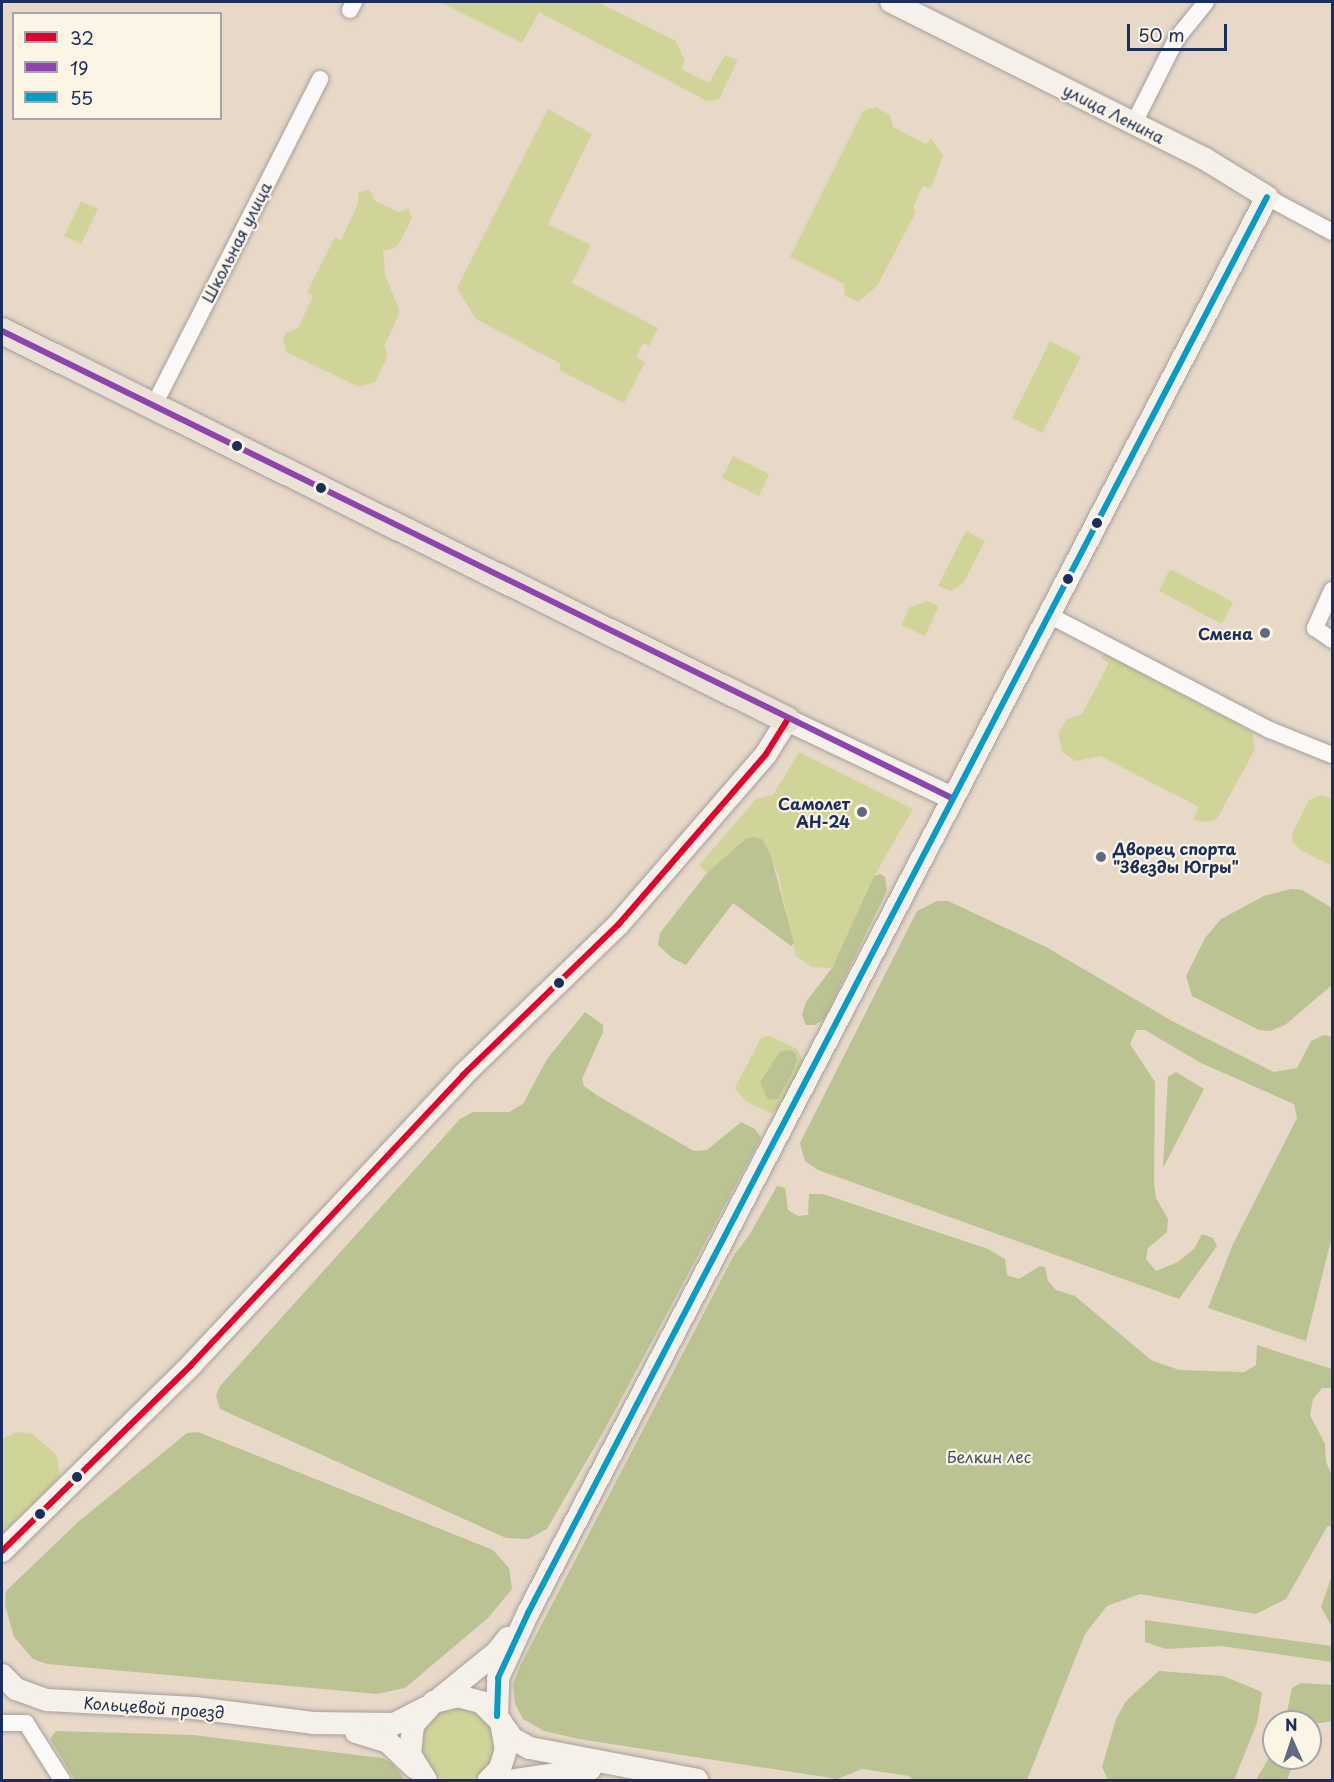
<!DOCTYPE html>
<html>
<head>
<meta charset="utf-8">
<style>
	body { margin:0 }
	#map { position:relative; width:1334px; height:1782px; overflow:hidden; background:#e7d8c8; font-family:"Playpen Sans",sans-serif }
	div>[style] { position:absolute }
	.green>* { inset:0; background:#d1d499 }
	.round { border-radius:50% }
	.forest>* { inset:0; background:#bbc392 }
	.roads { filter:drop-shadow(0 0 2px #a59f9b) drop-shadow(0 0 2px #a59f9b) }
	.minor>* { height:16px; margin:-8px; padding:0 8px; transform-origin:8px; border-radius:8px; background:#fbf9f7 }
	.secondary>* { height:22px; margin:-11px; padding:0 11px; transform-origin:11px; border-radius:11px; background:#f5f0e9 }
	.primary>* { height:26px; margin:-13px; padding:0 13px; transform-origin:13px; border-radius:13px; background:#ebe1d6 }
	.bus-1>* { height:6px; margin:-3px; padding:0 3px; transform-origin:3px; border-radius:3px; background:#e4002b }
	.bus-2>* { height:6px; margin:-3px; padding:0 3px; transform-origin:3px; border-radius:3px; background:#8e44ad }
	.bus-3>* { height:6px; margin:-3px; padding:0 3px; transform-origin:3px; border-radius:3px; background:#039dc3 }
	.dots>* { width:16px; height:16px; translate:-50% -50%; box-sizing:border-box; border:3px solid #fcf5e5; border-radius:50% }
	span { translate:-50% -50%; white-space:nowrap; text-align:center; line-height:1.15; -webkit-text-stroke:4.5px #fcf5e5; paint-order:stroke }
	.street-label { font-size:16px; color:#1b2f5e }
	.poi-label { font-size:16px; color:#1b2f5e; font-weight:700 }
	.right { translate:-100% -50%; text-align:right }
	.left { translate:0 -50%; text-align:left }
	.park-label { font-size:16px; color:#445763 }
	.frame { position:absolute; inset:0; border:3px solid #1b2f5e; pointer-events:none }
	.legend { position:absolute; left:12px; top:12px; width:210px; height:108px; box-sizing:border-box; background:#fcf5e5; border:2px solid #a2a6af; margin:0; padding:8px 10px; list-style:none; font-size:18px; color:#1b2f5e }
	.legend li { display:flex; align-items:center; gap:12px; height:30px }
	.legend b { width:30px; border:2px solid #a2a6af }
	.north { position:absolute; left:1262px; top:1710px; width:60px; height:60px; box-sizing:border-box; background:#fcf5e5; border:2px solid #a2a6af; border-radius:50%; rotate:357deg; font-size:16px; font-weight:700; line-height:24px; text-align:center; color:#1b2f5e }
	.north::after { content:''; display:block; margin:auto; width:21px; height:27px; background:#626a83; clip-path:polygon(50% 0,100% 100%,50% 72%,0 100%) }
	.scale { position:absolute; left:1127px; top:24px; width:100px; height:27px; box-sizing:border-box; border:3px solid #1b2f5e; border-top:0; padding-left:8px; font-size:18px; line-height:21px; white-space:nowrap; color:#1b2f5e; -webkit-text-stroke:4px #fcf5e5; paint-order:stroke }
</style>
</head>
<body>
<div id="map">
	<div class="green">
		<div style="clip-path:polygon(439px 2px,598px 2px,676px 41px,685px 61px,681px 69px,709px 83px,725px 55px,738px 60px,719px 99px,707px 101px,539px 12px,522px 43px)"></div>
		<div style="clip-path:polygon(876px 107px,890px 115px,893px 127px,926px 144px,931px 138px,943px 156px,931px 188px,923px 186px,913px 207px,916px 212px,877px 286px,858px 302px,845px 295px,844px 284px,790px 257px,863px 111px)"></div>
		<div style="clip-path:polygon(548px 109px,592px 134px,548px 224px,591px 245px,572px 283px,658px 328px,649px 346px,643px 343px,636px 357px,645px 362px,624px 403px,559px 370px,561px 364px,476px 319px,457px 288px)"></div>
		<div style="clip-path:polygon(369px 189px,375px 201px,399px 212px,408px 208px,412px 218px,397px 247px,383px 251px,385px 274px,400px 312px,384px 346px,388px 355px,375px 382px,359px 387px,286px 352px,283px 339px,286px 333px,298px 328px,313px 296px,307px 292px,335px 237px,341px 240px,358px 204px,358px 193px)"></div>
		<div style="clip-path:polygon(81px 201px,98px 209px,81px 244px,64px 236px)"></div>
		<div style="clip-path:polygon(1050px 341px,1081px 357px,1042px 433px,1012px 418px)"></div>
		<div style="clip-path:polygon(733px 456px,769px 474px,759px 496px,722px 478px)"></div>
		<div style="clip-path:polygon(966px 531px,985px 541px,964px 582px,951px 591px,938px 586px)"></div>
		<div style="clip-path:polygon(1170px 569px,1233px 602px,1222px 624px,1159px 591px)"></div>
		<div style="clip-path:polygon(928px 601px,939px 606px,925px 636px,901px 625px,910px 607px)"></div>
		<div style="clip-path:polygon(1105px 654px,1252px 732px,1255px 749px,1217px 819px,1207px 822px,1193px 820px,1199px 807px,1100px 756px,1076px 761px,1062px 752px,1058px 733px,1067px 719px,1082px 714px,1109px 663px,1100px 658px)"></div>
		<div style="clip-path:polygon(799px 752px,913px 809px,874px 876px,832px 968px,812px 967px,796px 956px,778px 874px,762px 839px,745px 839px,707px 873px,699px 865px,756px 799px,773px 795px)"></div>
		<div style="clip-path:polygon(1322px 795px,1332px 799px,1332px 866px,1300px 850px,1292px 841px,1293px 831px,1309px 800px)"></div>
		<div style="clip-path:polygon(770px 1036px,797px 1049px,804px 1062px,776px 1112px,770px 1113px,745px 1101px,735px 1088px,761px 1038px)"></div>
		<div style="clip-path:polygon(16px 1432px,32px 1434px,51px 1450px,57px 1457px,60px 1476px,2px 1534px,2px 1439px)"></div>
		<div class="round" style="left:421px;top:1708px;width:74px;height:74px"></div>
	</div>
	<div class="forest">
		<div style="clip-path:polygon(753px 837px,762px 839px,771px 856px,794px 943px,791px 946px,733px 903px,686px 965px,672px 958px,658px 945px,660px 933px,707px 873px,745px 839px)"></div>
		<div style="clip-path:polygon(880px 874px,885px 877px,887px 891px,824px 1019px,815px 1025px,806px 1025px,802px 1015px,806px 1002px,832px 968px,874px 876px)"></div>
		<div style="clip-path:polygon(1291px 889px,1302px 890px,1332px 908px,1332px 985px,1285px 1025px,1270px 1031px,1259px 1030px,1192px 996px,1186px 976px,1205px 938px,1221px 919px,1264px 896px)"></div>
		<div style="clip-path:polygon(937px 901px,948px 901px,1046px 947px,1172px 1021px,1274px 1072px,1297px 1068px,1311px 1041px,1324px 1035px,1332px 1037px,1332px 1236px,1306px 1341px,1208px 1308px,1233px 1244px,1297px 1118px,1294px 1104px,1201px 1063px,1145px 1030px,1136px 1030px,1130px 1044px,1155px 1082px,1154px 1182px,1156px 1198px,1168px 1219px,1167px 1232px,1148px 1248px,1146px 1259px,1156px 1271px,1178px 1262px,1194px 1249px,1202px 1234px,1213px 1238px,1217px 1246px,1179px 1299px,818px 1170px,805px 1161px,800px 1143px,917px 911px)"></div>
		<div style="clip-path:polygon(585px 1012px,603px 1025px,603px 1032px,582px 1079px,584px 1086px,598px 1096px,694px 1151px,707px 1150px,741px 1122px,755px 1129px,761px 1138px,605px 1429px,547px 1529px,528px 1539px,506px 1538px,220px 1409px,216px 1396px,220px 1386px,460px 1119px,473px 1112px,509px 1112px,523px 1104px,547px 1059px)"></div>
		<div style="clip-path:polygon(787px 1050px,795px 1052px,797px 1060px,792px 1073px,778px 1099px,768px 1100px,760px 1082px,780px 1052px)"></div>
		<div style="clip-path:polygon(1176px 1072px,1204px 1089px,1163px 1168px,1168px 1077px)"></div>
		<div style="clip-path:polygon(777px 1186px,785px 1188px,788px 1210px,798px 1216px,808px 1215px,809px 1194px,823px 1194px,988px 1249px,1005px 1259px,1007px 1275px,1019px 1279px,1040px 1266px,1045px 1267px,1048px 1281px,1056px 1290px,1075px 1296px,1151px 1360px,1179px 1370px,1244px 1372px,1256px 1365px,1257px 1345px,1332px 1369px,1332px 1388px,1322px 1388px,1313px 1399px,1310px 1415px,1325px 1444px,1326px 1462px,1332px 1475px,1332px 1525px,1327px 1527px,1286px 1599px,1256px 1614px,1140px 1594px,1107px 1606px,1085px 1634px,1027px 1780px,913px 1780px,909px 1776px,862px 1769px,837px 1779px,579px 1739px,544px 1731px,523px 1719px,515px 1704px,513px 1684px,520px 1666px,734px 1255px,750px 1234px)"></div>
		<div style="clip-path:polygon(198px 1432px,493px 1550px,509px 1568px,512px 1589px,488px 1618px,405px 1688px,377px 1694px,47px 1664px,33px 1659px,14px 1637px,5px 1605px,6px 1591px,78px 1522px,187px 1433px)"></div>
		<div style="clip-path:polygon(1332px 1575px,1332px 1627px,1321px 1607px)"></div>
		<div style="clip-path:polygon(1145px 1620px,1332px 1646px,1332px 1662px,1221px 1646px,1166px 1649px,1145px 1642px)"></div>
		<div style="clip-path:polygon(1159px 1671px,1223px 1676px,1262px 1692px,1257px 1723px,1234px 1780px,1108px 1780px,1102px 1767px,1116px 1719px,1126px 1701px)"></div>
		<div style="clip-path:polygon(1301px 1683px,1332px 1685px,1332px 1721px,1310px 1725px,1285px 1722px,1292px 1688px)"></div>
		<div style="clip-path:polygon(56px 1731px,193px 1735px,382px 1758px,392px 1763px,405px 1780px,75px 1780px,50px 1739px)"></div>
		<div style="clip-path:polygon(1274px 1749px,1274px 1758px,1295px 1758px,1287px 1780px,1256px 1780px)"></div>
	</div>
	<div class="roads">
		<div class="minor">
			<div style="left:350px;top:10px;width:9px;rotate:-63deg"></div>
			<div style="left:1134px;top:123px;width:95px;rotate:-63.2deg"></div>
			<div style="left:1177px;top:38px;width:46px;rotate:-51.1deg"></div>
			<div style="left:1267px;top:197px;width:74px;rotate:28.3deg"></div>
			<div style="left:154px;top:405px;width:366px;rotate:-63deg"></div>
			<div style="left:1332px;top:590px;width:42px;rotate:114.1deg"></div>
			<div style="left:1315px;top:628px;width:21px;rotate:35deg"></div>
			<div style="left:1047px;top:614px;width:251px;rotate:27.5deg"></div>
			<div style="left:1270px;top:730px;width:67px;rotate:22deg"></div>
			<div style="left:2px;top:1723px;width:24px"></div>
			<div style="left:26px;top:1723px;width:67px;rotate:57.7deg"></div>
		</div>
		<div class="secondary">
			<div style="left:2px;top:1551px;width:265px;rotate:-44.5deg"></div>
			<div style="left:191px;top:1365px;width:398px;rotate:-46.8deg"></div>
			<div style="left:463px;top:1075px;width:216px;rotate:-44.1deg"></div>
			<div style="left:618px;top:925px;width:226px;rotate:-49.1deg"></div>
			<div style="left:766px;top:754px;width:40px;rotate:-58deg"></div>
			<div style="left:787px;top:720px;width:183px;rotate:25.3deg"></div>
			<div style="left:2px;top:1675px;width:20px;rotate:45deg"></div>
			<div style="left:16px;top:1689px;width:33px;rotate:20deg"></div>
			<div style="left:47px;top:1700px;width:148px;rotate:3.1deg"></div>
			<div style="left:195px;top:1708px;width:119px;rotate:7.2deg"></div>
			<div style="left:313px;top:1723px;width:81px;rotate:0.7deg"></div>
			<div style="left:394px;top:1724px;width:35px;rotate:-27deg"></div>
			<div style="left:439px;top:1699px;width:75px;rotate:-39deg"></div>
			<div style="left:497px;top:1652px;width:18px;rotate:-52deg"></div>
			<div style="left:497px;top:1716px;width:38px;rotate:-88deg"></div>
			<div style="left:498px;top:1678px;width:72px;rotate:-65.2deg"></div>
			<div style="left:528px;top:1613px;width:1597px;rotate:-62.44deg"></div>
			<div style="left:1267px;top:197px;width:73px;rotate:-148.5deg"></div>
			<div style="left:1205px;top:159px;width:351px;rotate:-153.4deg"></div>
			<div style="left:502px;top:1724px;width:19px;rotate:54deg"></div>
			<div style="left:513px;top:1739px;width:19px;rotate:28deg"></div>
			<div style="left:530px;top:1748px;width:170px;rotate:10.8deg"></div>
			<div style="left:356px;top:1732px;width:34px;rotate:17deg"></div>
			<div style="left:388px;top:1742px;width:37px;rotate:44deg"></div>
			<div style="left:426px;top:1780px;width:31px;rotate:-122deg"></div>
			<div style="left:410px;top:1754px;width:29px;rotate:-84deg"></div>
			<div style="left:413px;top:1725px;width:31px;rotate:-48deg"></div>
			<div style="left:434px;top:1702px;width:25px;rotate:-14deg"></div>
			<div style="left:458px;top:1696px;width:24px;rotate:15deg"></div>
			<div style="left:481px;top:1702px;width:28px;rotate:45deg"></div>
			<div style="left:501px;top:1722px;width:27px;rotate:80deg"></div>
			<div style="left:506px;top:1749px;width:21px;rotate:107deg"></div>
			<div style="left:500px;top:1769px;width:16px;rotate:135deg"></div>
			<div style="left:516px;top:1780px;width:75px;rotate:-8.5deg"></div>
		</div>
		<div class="primary">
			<div style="left:2px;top:331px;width:876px;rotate:26.36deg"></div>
		</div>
	</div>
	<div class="bus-1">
		<div style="left:2px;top:1551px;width:265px;rotate:-44.5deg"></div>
		<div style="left:191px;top:1365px;width:398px;rotate:-46.8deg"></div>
		<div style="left:463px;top:1075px;width:216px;rotate:-44.1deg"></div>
		<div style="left:618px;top:925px;width:226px;rotate:-49.1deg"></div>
		<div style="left:766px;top:754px;width:40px;rotate:-58deg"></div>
	</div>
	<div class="bus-2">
		<div style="left:2px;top:331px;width:1059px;rotate:26.18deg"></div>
	</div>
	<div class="bus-3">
		<div style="left:497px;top:1716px;width:38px;rotate:-88deg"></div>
		<div style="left:498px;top:1678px;width:72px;rotate:-65.2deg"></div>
		<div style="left:528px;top:1613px;width:1597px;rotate:-62.44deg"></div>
	</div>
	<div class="dots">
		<div style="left:237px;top:446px;background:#1b2f5e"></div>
		<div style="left:321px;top:488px;background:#1b2f5e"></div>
		<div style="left:1097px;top:523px;background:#1b2f5e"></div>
		<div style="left:1068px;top:579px;background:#1b2f5e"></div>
		<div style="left:1265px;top:633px;background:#626a83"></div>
		<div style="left:862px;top:812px;background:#626a83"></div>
		<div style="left:1101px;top:857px;background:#626a83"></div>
		<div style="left:559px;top:983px;background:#1b2f5e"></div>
		<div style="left:77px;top:1477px;background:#1b2f5e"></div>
		<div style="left:40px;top:1514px;background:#1b2f5e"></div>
	</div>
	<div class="street-label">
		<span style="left:1114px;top:113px;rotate:27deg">улица Ленина</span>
		<span style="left:236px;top:242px;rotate:-63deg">Школьная улица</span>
		<span style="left:154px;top:1707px;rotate:4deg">Кольцевой проезд</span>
	</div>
	<div class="poi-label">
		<span class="right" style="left:1253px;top:633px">Смена</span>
		<span class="right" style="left:850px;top:812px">Самолет<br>АН-24</span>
		<span class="left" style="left:1113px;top:857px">Дворец спорта<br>"Звезды Югры"</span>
	</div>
	<div class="park-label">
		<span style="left:989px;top:1456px">Белкин лес</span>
	</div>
	<div class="frame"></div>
	<ul class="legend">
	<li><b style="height:8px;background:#e4002b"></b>32</li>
	<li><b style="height:8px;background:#8e44ad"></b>19</li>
	<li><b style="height:8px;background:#039dc3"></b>55</li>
	</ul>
	<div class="north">N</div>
	<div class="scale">50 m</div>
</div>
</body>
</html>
